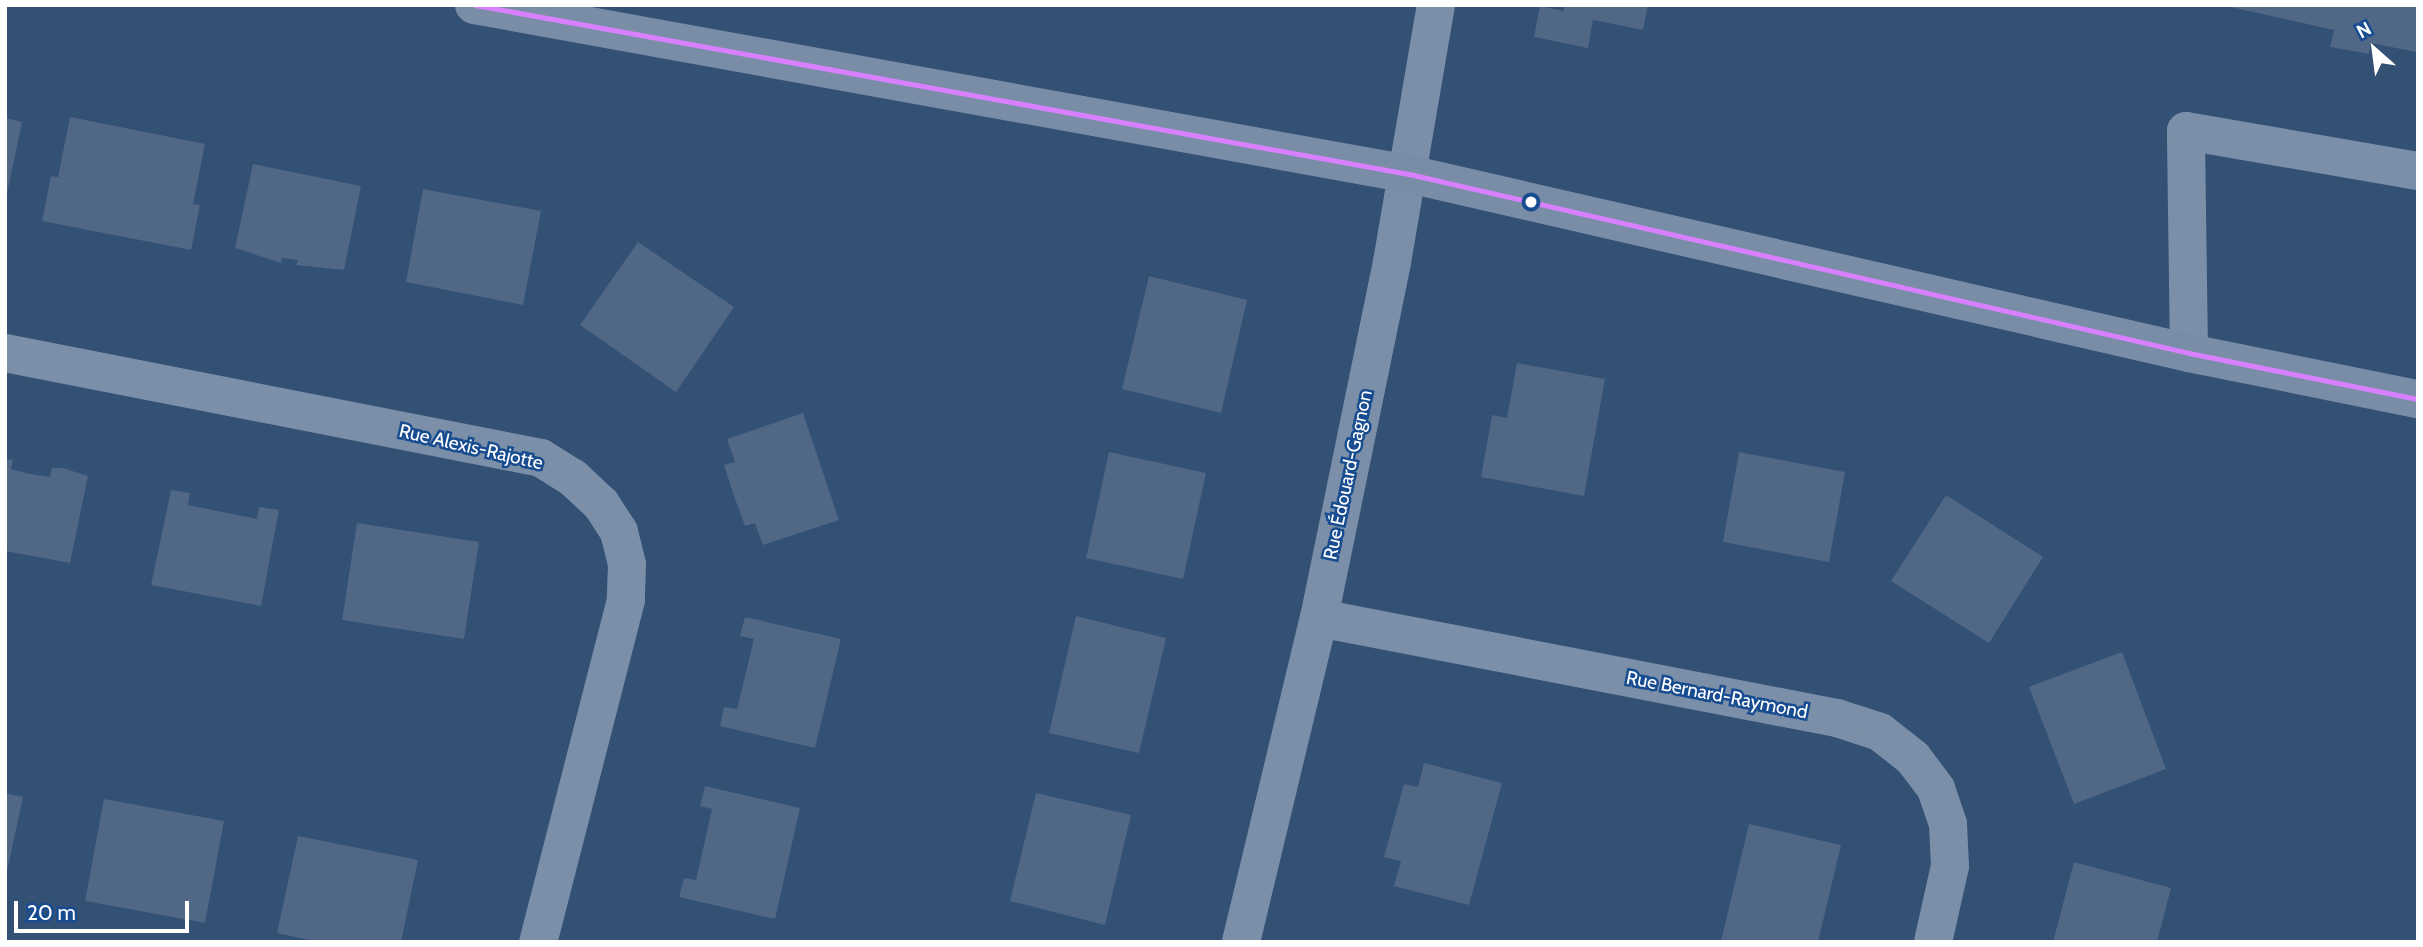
<!DOCTYPE html>
<html>
<head>
<meta charset="utf-8">
<style>
	body { margin:0 }
	#map { position:relative; width:2423px; height:947px; overflow:hidden; background:#335075; font-family:Cabin,sans-serif }
	div>[style] { position:absolute }
	.building>* { inset:0; background:#506785 }
	.minor>* { height:38px; margin:-19px; padding:0 19px; transform-origin:19px; border-radius:19px; background:#7b90a8 }
	.major>* { height:38px; margin:-19px; padding:0 19px; transform-origin:19px; border-radius:19px; background:#7a8da7 }
	.bus-1>* { height:5px; margin:-2.5px; padding:0 2.5px; transform-origin:2.5px; border-radius:2.5px; background:#d880ff }
	.dots>* { width:19px; height:19px; translate:-50% -50%; box-sizing:border-box; border:4px solid #184c90; border-radius:50% }
	span { translate:-50% -50%; white-space:nowrap; text-align:center; line-height:1.15; -webkit-text-stroke:5px #184c90; paint-order:stroke }
	.street-label { font-size:19px; color:#fff }
	.frame { position:absolute; inset:0; border:7px solid #fff; pointer-events:none }
	.north { position:absolute; left:2339px; top:14px; width:70px; height:70px; -webkit-text-stroke:5px #184c90; paint-order:stroke; rotate:332deg; font-size:19px; font-weight:700; line-height:28px; text-align:center; color:#fff }
	.north::after { content:''; display:block; margin:auto; width:24px; height:32px; background:#fff; clip-path:polygon(50% 0,100% 100%,50% 72%,0 100%) }
	.scale { position:absolute; left:14px; top:901px; width:175px; height:32px; box-sizing:border-box; border:4px solid #fff; border-top:0; padding-left:9px; font-size:21px; line-height:24px; white-space:nowrap; color:#fff; -webkit-text-stroke:5px #184c90; paint-order:stroke }
</style>
</head>
<body>
<div id="map">
	<div class="building">
		<div style="clip-path:polygon(1565px 5px,1648px 5px,1643px 30px,1593px 20px,1588px 48px,1534px 37px,1540px 6px,1563px 11px)"></div>
		<div style="clip-path:polygon(2222px 5px,2418px 5px,2418px 64px,2416px 52px,2371px 43px,2369px 54px,2330px 47px,2334px 30px)"></div>
		<div style="clip-path:polygon(70px 117px,205px 144px,193px 204px,200px 205px,191px 250px,42px 221px,51px 176px,58px 177px)"></div>
		<div style="clip-path:polygon(5px 118px,22px 122px,6px 198px,5px 198px)"></div>
		<div style="clip-path:polygon(253px 164px,361px 186px,344px 270px,296px 265px,298px 260px,282px 258px,281px 263px,235px 248px)"></div>
		<div style="clip-path:polygon(423px 189px,541px 211px,523px 305px,406px 282px)"></div>
		<div style="clip-path:polygon(638px 242px,734px 307px,676px 392px,580px 325px)"></div>
		<div style="clip-path:polygon(1149px 276px,1247px 300px,1221px 413px,1122px 389px)"></div>
		<div style="clip-path:polygon(1517px 363px,1605px 379px,1584px 496px,1481px 477px,1492px 415px,1507px 418px)"></div>
		<div style="clip-path:polygon(803px 413px,839px 520px,763px 545px,755px 523px,745px 526px,734px 496px,724px 465px,735px 462px,727px 439px)"></div>
		<div style="clip-path:polygon(1109px 452px,1206px 473px,1183px 579px,1086px 558px)"></div>
		<div style="clip-path:polygon(1739px 452px,1845px 472px,1829px 562px,1723px 542px)"></div>
		<div style="clip-path:polygon(5px 459px,13px 460px,11px 469px,30px 474px,50px 477px,52px 468px,63px 468px,88px 476px,70px 563px,5px 551px)"></div>
		<div style="clip-path:polygon(171px 490px,190px 493px,188px 505px,257px 519px,259px 507px,279px 510px,261px 606px,151px 585px)"></div>
		<div style="clip-path:polygon(1946px 495px,2043px 557px,1989px 643px,1891px 581px)"></div>
		<div style="clip-path:polygon(357px 523px,479px 542px,464px 639px,342px 620px)"></div>
		<div style="clip-path:polygon(1076px 616px,1166px 638px,1139px 753px,1049px 733px)"></div>
		<div style="clip-path:polygon(745px 617px,841px 639px,815px 748px,720px 726px,724px 707px,737px 709px,754px 639px,740px 636px)"></div>
		<div style="clip-path:polygon(2122px 652px,2166px 769px,2074px 804px,2029px 687px)"></div>
		<div style="clip-path:polygon(1424px 763px,1502px 783px,1469px 905px,1394px 886px,1401px 861px,1384px 857px,1404px 784px,1418px 787px)"></div>
		<div style="clip-path:polygon(705px 786px,800px 808px,775px 919px,679px 897px,684px 878px,696px 880px,712px 809px,700px 806px)"></div>
		<div style="clip-path:polygon(5px 793px,23px 797px,6px 876px,5px 876px)"></div>
		<div style="clip-path:polygon(1036px 793px,1131px 815px,1105px 925px,1010px 901px)"></div>
		<div style="clip-path:polygon(104px 799px,224px 821px,205px 923px,85px 901px)"></div>
		<div style="clip-path:polygon(1749px 824px,1841px 845px,1818px 942px,1721px 941px)"></div>
		<div style="clip-path:polygon(298px 836px,418px 860px,401px 942px,319px 942px,277px 933px)"></div>
		<div style="clip-path:polygon(2074px 862px,2171px 888px,2157px 942px,2053px 942px)"></div>
	</div>
	<div class="minor">
		<div style="left:5px;top:353px;width:546px;rotate:11.08deg"></div>
		<div style="left:541px;top:458px;width:36px;rotate:32deg"></div>
		<div style="left:572px;top:477px;width:40px;rotate:43deg"></div>
		<div style="left:601px;top:504px;width:33px;rotate:57deg"></div>
		<div style="left:619px;top:532px;width:33px;rotate:76deg"></div>
		<div style="left:627px;top:564px;width:36px;rotate:92deg"></div>
		<div style="left:626px;top:600px;width:353px;rotate:104.4deg"></div>
		<div style="left:2189px;top:353px;width:222px;rotate:-90.8deg"></div>
		<div style="left:2186px;top:131px;width:235px;rotate:9.8deg"></div>
		<div style="left:1319px;top:618px;width:528px;rotate:10.93deg"></div>
		<div style="left:1837px;top:718px;width:45px;rotate:18deg"></div>
		<div style="left:1880px;top:732px;width:42px;rotate:38.2deg"></div>
		<div style="left:1913px;top:758px;width:39px;rotate:53deg"></div>
		<div style="left:1936px;top:789px;width:37px;rotate:71deg"></div>
		<div style="left:1948px;top:824px;width:42px;rotate:87.3deg"></div>
		<div style="left:1950px;top:866px;width:78px;rotate:102.6deg"></div>
		<div style="left:1241px;top:942px;width:333px;rotate:-76.5deg"></div>
		<div style="left:1319px;top:618px;width:363px;rotate:-78.4deg"></div>
		<div style="left:1392px;top:262px;width:261px;rotate:-80.3deg"></div>
	</div>
	<div class="major">
		<div style="left:474px;top:5px;width:950px;rotate:10.25deg"></div>
		<div style="left:1409px;top:174px;width:800px;rotate:12.92deg"></div>
		<div style="left:2189px;top:353px;width:234px;rotate:11.4deg"></div>
	</div>
	<div class="bus-1">
		<div style="left:475px;top:5px;width:949px;rotate:10.26deg"></div>
		<div style="left:1409px;top:174px;width:800px;rotate:12.92deg"></div>
		<div style="left:2189px;top:353px;width:234px;rotate:11.4deg"></div>
	</div>
	<div class="dots">
		<div style="left:1531px;top:202px;background:#fff"></div>
	</div>
	<div class="street-label">
		<span style="left:471px;top:447px;rotate:13deg">Rue Alexis-Rajotte</span>
		<span style="left:1348px;top:475px;rotate:-78deg">Rue Édouard-Gagnon</span>
		<span style="left:1717px;top:695px;rotate:11deg">Rue Bernard-Raymond</span>
	</div>
	<div class="frame"></div>
	<div class="north">N</div>
	<div class="scale">20 m</div>
</div>
</body>
</html>
